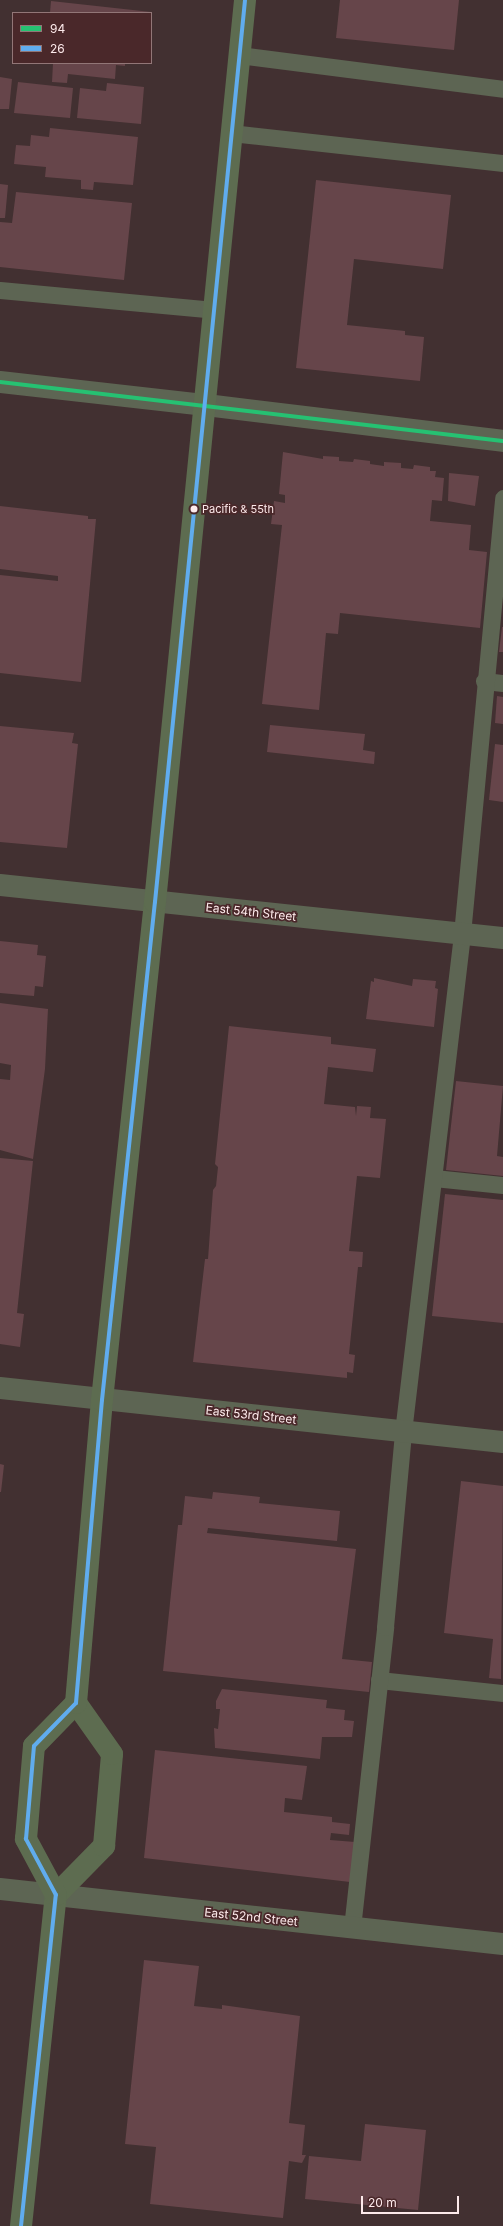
<!DOCTYPE html>
<html>
<head>
<meta charset="utf-8">
<style>
	body { margin:0 }
	#map { position:relative; width:503px; height:2226px; overflow:hidden; background:#423031; font-family:Inter,sans-serif }
	div>[style] { position:absolute }
	.building>* { inset:0; background:#66454a }
	.service>* { height:17px; margin:-8.5px; padding:0 8.5px; transform-origin:8.5px; border-radius:8.5px; background:#5d6553 }
	.minor>* { height:22px; margin:-11px; padding:0 11px; transform-origin:11px; border-radius:11px; background:#5d6553 }
	.tertiary>* { height:22px; margin:-11px; padding:0 11px; transform-origin:11px; border-radius:11px; background:#5d6553 }
	.primary>* { height:22px; margin:-11px; padding:0 11px; transform-origin:11px; border-radius:11px; background:#5d6c50 }
	.bus-1>* { height:4px; margin:-2px; padding:0 2px; transform-origin:2px; border-radius:2px; background:#26c172 }
	.bus-2>* { height:4px; margin:-2px; padding:0 2px; transform-origin:2px; border-radius:2px; background:#60acee }
	.dots>* { width:11px; height:11px; translate:-50% -50%; box-sizing:border-box; border:2px solid #4a282a; border-radius:50% }
	span { translate:-50% -50%; white-space:nowrap; text-align:center; line-height:1.15; -webkit-text-stroke:3.5px #4a282a; paint-order:stroke }
	.bus-label { font-size:11px; color:#fdeaeb }
	.left { translate:0 -50%; text-align:left }
	.street-label { font-size:12px; color:#fdeaeb }
	.legend { position:absolute; left:12px; top:12px; width:140px; height:52px; box-sizing:border-box; background:#4a282a; border:1px solid #927677; margin:0; padding:5px 7px; list-style:none; font-size:12px; color:#fdeaeb }
	.legend li { display:flex; align-items:center; gap:8px; height:20px }
	.legend b { width:20px; border:1px solid #927677 }
	.scale { position:absolute; left:361px; top:2196px; width:98px; height:18px; box-sizing:border-box; border:2px solid #fdeaeb; border-top:0; padding-left:5px; font-size:12px; line-height:14px; white-space:nowrap; color:#fdeaeb; -webkit-text-stroke:3px #4a282a; paint-order:stroke }
</style>
</head>
<body>
<div id="map">
	<div class="building">
		<div style="clip-path:polygon(340px 0,459px 0,454px 50px,336px 38px)"></div>
		<div style="clip-path:polygon(51px 1px,151px 12px,151px 13px,50px 13px)"></div>
		<div style="clip-path:polygon(53px 63px,125px 63px,125px 66px,116px 65px,115px 79px,68px 74px,67px 83px,52px 82px)"></div>
		<div style="clip-path:polygon(0 77px,12px 79px,9px 109px,0 109px)"></div>
		<div style="clip-path:polygon(18px 82px,73px 88px,70px 118px,14px 113px)"></div>
		<div style="clip-path:polygon(107px 83px,144px 87px,141px 124px,77px 118px,80px 88px,106px 91px)"></div>
		<div style="clip-path:polygon(50px 128px,138px 137px,133px 185px,94px 182px,93px 190px,81px 189px,81px 180px,45px 177px,46px 167px,14px 164px,16px 145px,30px 146px,31px 135px,49px 137px)"></div>
		<div style="clip-path:polygon(316px 180px,451px 195px,443px 269px,354px 259px,347px 325px,405px 331px,405px 335px,424px 337px,420px 381px,296px 368px)"></div>
		<div style="clip-path:polygon(0 184px,8px 185px,5px 218px,0 218px)"></div>
		<div style="clip-path:polygon(16px 192px,132px 203px,124px 280px,0 267px,0 222px,12px 223px)"></div>
		<div style="clip-path:polygon(283px 452px,323px 459px,323px 456px,339px 457px,339px 461px,353px 462px,354px 459px,370px 461px,370px 464px,384px 466px,384px 462px,401px 463px,401px 468px,413px 469px,414px 465px,430px 467px,430px 471px,436px 471px,435px 477px,444px 478px,442px 501px,432px 500px,430px 521px,471px 525px,469px 550px,487px 552px,480px 628px,340px 613px,338px 634px,326px 633px,319px 710px,262px 704px,282px 525px,271px 524px,274px 501px,285px 503px,285px 495px,279px 494px)"></div>
		<div style="clip-path:polygon(449px 473px,479px 476px,475px 506px,448px 501px)"></div>
		<div style="clip-path:polygon(0 506px,88px 516px,88px 519px,96px 519px,81px 682px,0 673px,0 575px,58px 581px,58px 576px,0 569px)"></div>
		<div style="clip-path:polygon(502px 627px,503px 627px,503px 652px,499px 652px)"></div>
		<div style="clip-path:polygon(497px 696px,503px 697px,503px 724px,495px 723px)"></div>
		<div style="clip-path:polygon(270px 725px,365px 734px,363px 750px,375px 752px,374px 764px,267px 752px)"></div>
		<div style="clip-path:polygon(0 726px,74px 733px,72px 743px,78px 744px,67px 848px,0 842px)"></div>
		<div style="clip-path:polygon(495px 744px,503px 745px,503px 802px,489px 800px)"></div>
		<div style="clip-path:polygon(0 941px,38px 945px,37px 955px,46px 956px,43px 987px,35px 986px,34px 996px,0 993px)"></div>
		<div style="clip-path:polygon(374px 978px,412px 986px,413px 979px,436px 981px,435px 988px,438px 989px,434px 1027px,366px 1019px,371px 981px,374px 982px)"></div>
		<div style="clip-path:polygon(0 1003px,48px 1009px,45px 1069px,33px 1159px,0 1150px,0 1079px,10px 1080px,11px 1065px,0 1063px)"></div>
		<div style="clip-path:polygon(229px 1026px,331px 1037px,331px 1044px,376px 1049px,373px 1072px,328px 1067px,324px 1104px,355px 1107px,356px 1116px,357px 1106px,371px 1107px,370px 1118px,386px 1119px,380px 1178px,357px 1176px,349px 1251px,363px 1252px,362px 1267px,358px 1267px,349px 1354px,355px 1355px,353px 1373px,347px 1372px,347px 1378px,193px 1362px,205px 1259px,208px 1259px,213px 1190px,216px 1186px,218px 1167px,215px 1164px)"></div>
		<div style="clip-path:polygon(456px 1081px,503px 1086px,497px 1156px,503px 1157px,503px 1176px,446px 1170px)"></div>
		<div style="clip-path:polygon(0 1158px,33px 1161px,17px 1313px,24px 1314px,20px 1347px,0 1344px)"></div>
		<div style="clip-path:polygon(445px 1194px,503px 1200px,503px 1323px,432px 1316px)"></div>
		<div style="clip-path:polygon(0 1464px,4px 1465px,1px 1492px,0 1492px)"></div>
		<div style="clip-path:polygon(461px 1481px,503px 1486px,501px 1679px,489px 1678px,493px 1639px,444px 1633px)"></div>
		<div style="clip-path:polygon(213px 1492px,260px 1497px,259px 1503px,340px 1511px,337px 1541px,208px 1528px,207px 1533px,356px 1549px,342px 1659px,372px 1662px,369px 1692px,163px 1671px,178px 1525px,182px 1525px,185px 1496px,212px 1499px)"></div>
		<div style="clip-path:polygon(222px 1689px,327px 1700px,326px 1708px,345px 1710px,344px 1720px,354px 1721px,352px 1737px,322px 1737px,320px 1759px,215px 1748px,214px 1728px,218px 1729px,220px 1709px,216px 1709px,216px 1701px)"></div>
		<div style="clip-path:polygon(155px 1750px,307px 1766px,302px 1800px,285px 1798px,284px 1812px,332px 1817px,332px 1822px,350px 1824px,349px 1835px,331px 1833px,330px 1840px,355px 1842px,350px 1882px,144px 1858px)"></div>
		<div style="clip-path:polygon(144px 1960px,199px 1966px,194px 2006px,222px 2009px,222px 2005px,300px 2016px,289px 2123px,305px 2125px,302px 2155px,306px 2155px,302px 2163px,289px 2161px,283px 2218px,150px 2204px,156px 2147px,125px 2144px)"></div>
		<div style="clip-path:polygon(365px 2124px,426px 2130px,418px 2210px,305px 2199px,309px 2156px,361px 2161px)"></div>
	</div>
	<div class="service">
		<div style="left:239px;top:55px;width:266px;rotate:7.3deg"></div>
		<div style="left:231px;top:133px;width:274px;rotate:6.3deg"></div>
		<div style="left:0;top:290px;width:215px;rotate:5.3deg"></div>
		<div style="left:484px;top:681px;width:19px;rotate:6deg"></div>
		<div style="left:434px;top:1178px;width:69px;rotate:5.8deg"></div>
		<div style="left:379px;top:1680px;width:125px;rotate:6deg"></div>
		<div style="left:352px;top:1928px;width:303px;rotate:-83.7deg"></div>
		<div style="left:385px;top:1627px;width:196px;rotate:-84.7deg"></div>
		<div style="left:403px;top:1432px;width:501px;rotate:-83.24deg"></div>
		<div style="left:462px;top:934px;width:438px;rotate:-84.6deg"></div>
	</div>
	<div class="minor">
		<div style="left:0;top:382px;width:207px;rotate:6.4deg"></div>
		<div style="left:0;top:885px;width:506px;rotate:6.01deg"></div>
		<div style="left:0;top:1388px;width:506px;rotate:6.13deg"></div>
		<div style="left:0;top:1889px;width:506px;rotate:6.24deg"></div>
	</div>
	<div class="tertiary">
		<div style="left:206px;top:405px;width:299px;rotate:6.9deg"></div>
	</div>
	<div class="primary">
		<div style="left:56px;top:1895px;width:69px;rotate:-45.6deg"></div>
		<div style="left:104px;top:1846px;width:92px;rotate:-85deg"></div>
		<div style="left:112px;top:1754px;width:62px;rotate:-125.2deg"></div>
		<div style="left:21px;top:2226px;width:333px;rotate:-84deg"></div>
		<div style="left:56px;top:1895px;width:64px;rotate:-118.2deg"></div>
		<div style="left:26px;top:1839px;width:93px;rotate:-85.1deg"></div>
		<div style="left:34px;top:1746px;width:60px;rotate:-45.7deg"></div>
		<div style="left:76px;top:1703px;width:304px;rotate:-85.1deg"></div>
		<div style="left:102px;top:1400px;width:501px;rotate:-83.93deg"></div>
		<div style="left:155px;top:902px;width:906px;rotate:-84.3deg"></div>
	</div>
	<div class="bus-1">
		<div style="left:0;top:382px;width:506px;rotate:6.69deg"></div>
	</div>
	<div class="bus-2">
		<div style="left:21px;top:2226px;width:333px;rotate:-84deg"></div>
		<div style="left:56px;top:1895px;width:64px;rotate:-118.2deg"></div>
		<div style="left:26px;top:1839px;width:93px;rotate:-85.1deg"></div>
		<div style="left:34px;top:1746px;width:60px;rotate:-45.7deg"></div>
		<div style="left:76px;top:1703px;width:304px;rotate:-85.1deg"></div>
		<div style="left:102px;top:1400px;width:501px;rotate:-83.93deg"></div>
		<div style="left:155px;top:902px;width:906px;rotate:-84.3deg"></div>
	</div>
	<div class="dots">
		<div style="left:194px;top:509px;background:#fdeaeb"></div>
	</div>
	<div class="bus-label">
		<span class="left" style="left:202px;top:509px">Pacific &amp; 55th</span>
	</div>
	<div class="street-label">
		<span style="left:251px;top:912px;rotate:6deg">East 54th Street</span>
		<span style="left:251px;top:1415px;rotate:6deg">East 53rd Street</span>
		<span style="left:251px;top:1917px;rotate:6deg">East 52nd Street</span>
	</div>
	<ul class="legend">
	<li><b style="height:5px;background:#26c172"></b>94</li>
	<li><b style="height:5px;background:#60acee"></b>26</li>
	</ul>
	<div class="scale">20 m</div>
</div>
</body>
</html>
